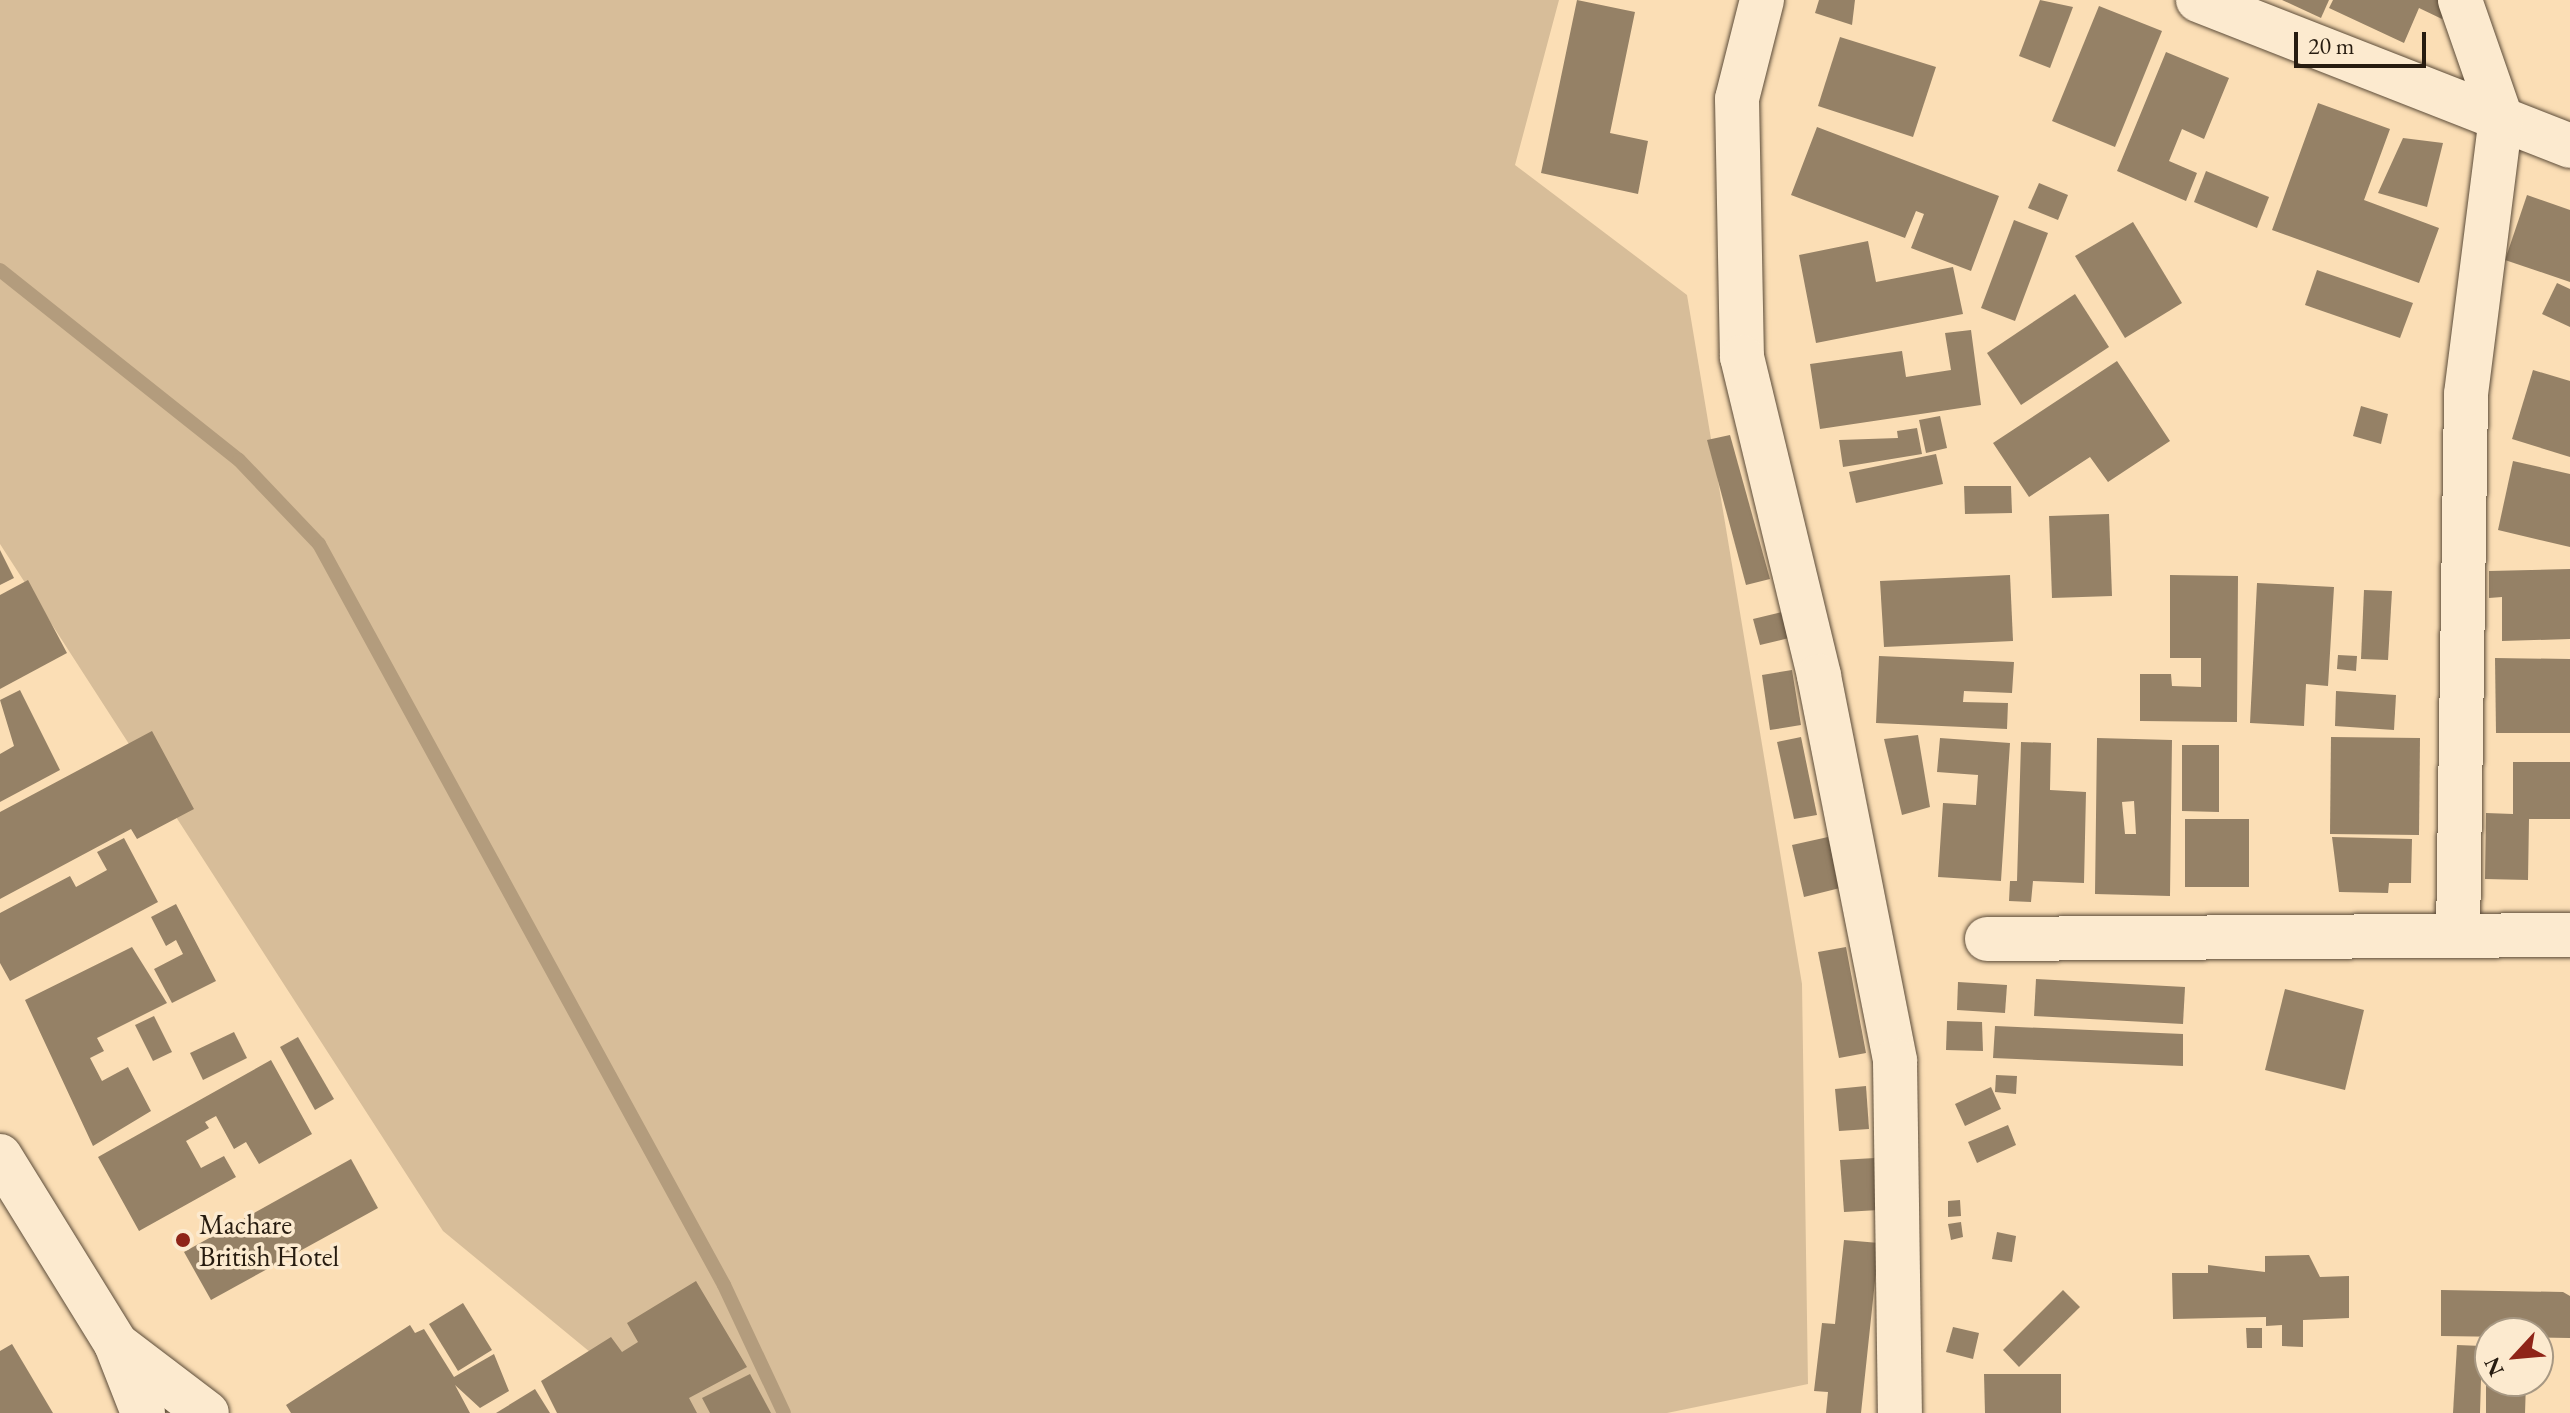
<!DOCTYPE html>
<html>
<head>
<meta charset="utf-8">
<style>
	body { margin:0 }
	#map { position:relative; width:2570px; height:1413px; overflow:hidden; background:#fbdeb5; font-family:"EB Garamond",serif }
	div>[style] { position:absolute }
	.green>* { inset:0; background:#d7bd99 }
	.stream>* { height:14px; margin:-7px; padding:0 7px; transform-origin:7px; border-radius:7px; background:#b39c7d }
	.building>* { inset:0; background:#958166 }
	.roads { filter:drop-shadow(0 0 2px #5c4c39) drop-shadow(0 0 2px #5c4c39) }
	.street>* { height:44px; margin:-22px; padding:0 22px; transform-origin:22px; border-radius:22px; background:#fceacf }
	.secondary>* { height:44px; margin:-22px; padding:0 22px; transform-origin:22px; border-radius:22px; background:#fceacf }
	.dots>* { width:22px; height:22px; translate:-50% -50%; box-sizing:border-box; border:4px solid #fceacf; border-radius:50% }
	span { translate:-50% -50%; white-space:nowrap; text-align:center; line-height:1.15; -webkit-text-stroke:7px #fceacf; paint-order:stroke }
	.poi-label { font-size:28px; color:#271c10 }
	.left { translate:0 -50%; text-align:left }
	.north { position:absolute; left:2474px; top:1317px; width:80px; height:80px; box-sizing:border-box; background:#fceacf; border:2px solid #a79883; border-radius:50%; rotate:244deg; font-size:22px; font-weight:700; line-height:32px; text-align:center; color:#271c10 }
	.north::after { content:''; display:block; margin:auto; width:28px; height:36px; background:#8f2418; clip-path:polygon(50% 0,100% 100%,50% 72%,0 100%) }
	.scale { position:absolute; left:2294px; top:32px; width:132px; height:36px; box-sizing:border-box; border:4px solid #271c10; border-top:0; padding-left:10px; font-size:24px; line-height:28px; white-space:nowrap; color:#271c10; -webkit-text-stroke:6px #fceacf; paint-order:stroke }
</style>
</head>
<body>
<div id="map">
	<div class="green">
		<div style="clip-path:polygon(0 0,1559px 0,1515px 165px,1687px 295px,1802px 984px,1808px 1384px,1667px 1413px,664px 1413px,443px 1231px,0 544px)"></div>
	</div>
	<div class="stream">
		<div style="left:0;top:270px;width:305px;rotate:38.5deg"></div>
		<div style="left:239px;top:460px;width:116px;rotate:46.4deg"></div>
		<div style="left:319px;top:544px;width:844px;rotate:61.34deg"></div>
		<div style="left:724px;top:1285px;width:141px;rotate:64.9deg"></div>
	</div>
	<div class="building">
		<div style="clip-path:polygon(1577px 0,1635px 12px,1610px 133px,1648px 141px,1638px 194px,1541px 173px)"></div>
		<div style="clip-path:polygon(1819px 0,1855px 0,1852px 25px,1815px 13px)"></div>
		<div style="clip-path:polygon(2040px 0,2073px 7px,2050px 68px,2019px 56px)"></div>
		<div style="clip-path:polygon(2282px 0,2329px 0,2321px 18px)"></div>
		<div style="clip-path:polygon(2333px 0,2451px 0,2442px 19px,2419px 8px,2404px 43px,2329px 8px)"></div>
		<div style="clip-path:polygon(2099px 6px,2162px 31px,2115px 147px,2052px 121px)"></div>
		<div style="clip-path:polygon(1840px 37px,1936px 67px,1913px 137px,1818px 106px)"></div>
		<div style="clip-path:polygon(2166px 52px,2229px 78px,2204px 139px,2182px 129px,2169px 161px,2197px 173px,2186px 201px,2117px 171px)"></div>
		<div style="clip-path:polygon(2318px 103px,2390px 129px,2364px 200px,2439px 228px,2419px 283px,2272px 230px)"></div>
		<div style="clip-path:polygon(1817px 127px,1999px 196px,1971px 271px,1911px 248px,1924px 214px,1916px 211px,1905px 238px,1791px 195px)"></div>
		<div style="clip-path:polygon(2403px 138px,2443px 143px,2427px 207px,2378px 193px)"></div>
		<div style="clip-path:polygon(2206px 171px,2269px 197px,2257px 228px,2194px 202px)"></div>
		<div style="clip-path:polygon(2039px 183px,2068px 195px,2058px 220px,2028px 208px)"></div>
		<div style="clip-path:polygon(2527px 195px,2570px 210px,2570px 282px,2505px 260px)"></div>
		<div style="clip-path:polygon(2014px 220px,2048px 233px,2015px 321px,1981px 308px)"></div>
		<div style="clip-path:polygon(2133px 222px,2182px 303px,2125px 338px,2075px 256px)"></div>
		<div style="clip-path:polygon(1868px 241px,1876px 282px,1953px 267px,1963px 314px,1816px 343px,1799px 255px)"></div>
		<div style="clip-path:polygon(2317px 270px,2413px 303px,2400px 338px,2305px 305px)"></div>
		<div style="clip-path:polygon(2557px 283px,2570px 289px,2570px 327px,2542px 314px)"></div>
		<div style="clip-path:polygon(2075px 294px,2109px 347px,2021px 405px,1987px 353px)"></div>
		<div style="clip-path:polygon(1971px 330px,1981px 405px,1820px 429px,1810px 364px,1902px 351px,1906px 377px,1951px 370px,1945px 333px)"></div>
		<div style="clip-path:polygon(2117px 361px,2170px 441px,2108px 482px,2090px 457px,2029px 497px,1993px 443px)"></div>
		<div style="clip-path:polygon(2533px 370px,2570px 381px,2570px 457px,2512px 439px)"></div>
		<div style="clip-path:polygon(2361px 406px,2388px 414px,2381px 444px,2353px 436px)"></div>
		<div style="clip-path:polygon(1940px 416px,1947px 448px,1926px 453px,1919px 420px)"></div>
		<div style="clip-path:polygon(1917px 428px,1922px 454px,1843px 467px,1839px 440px,1898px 438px,1897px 431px)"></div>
		<div style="clip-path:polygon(1730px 435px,1770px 579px,1746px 585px,1707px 440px)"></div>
		<div style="clip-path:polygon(1936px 454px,1943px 484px,1856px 503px,1849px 472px)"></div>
		<div style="clip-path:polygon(2513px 461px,2570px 474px,2570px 547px,2498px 530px)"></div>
		<div style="clip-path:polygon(1964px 486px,2011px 486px,2012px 513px,1965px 514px)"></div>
		<div style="clip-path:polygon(2109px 514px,2112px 596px,2052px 598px,2049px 516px)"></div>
		<div style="clip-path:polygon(0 550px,14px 578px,0 585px)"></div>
		<div style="clip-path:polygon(2570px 569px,2570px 639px,2502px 641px,2502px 597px,2489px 598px,2489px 571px)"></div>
		<div style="clip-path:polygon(2010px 575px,2013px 641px,1884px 647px,1880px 581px)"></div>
		<div style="clip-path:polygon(2170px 575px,2238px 576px,2237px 722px,2140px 721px,2140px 674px,2171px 674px,2172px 686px,2201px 687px,2201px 658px,2170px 658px)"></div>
		<div style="clip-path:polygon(28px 580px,67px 653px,0 689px,0 595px)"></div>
		<div style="clip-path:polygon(2257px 583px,2334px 587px,2328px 686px,2306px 684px,2304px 726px,2250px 723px)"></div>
		<div style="clip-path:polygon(2364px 590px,2392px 591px,2388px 660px,2361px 659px)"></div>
		<div style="clip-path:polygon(1782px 612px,1789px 638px,1760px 645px,1753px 619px)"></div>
		<div style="clip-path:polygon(2338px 655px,2357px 656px,2356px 671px,2337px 669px)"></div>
		<div style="clip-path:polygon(1879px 656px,2014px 662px,2012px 693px,1964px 691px,1963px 702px,2008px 703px,2007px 729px,1876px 723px)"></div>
		<div style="clip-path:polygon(2495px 658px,2570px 659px,2570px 733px,2496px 733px)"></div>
		<div style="clip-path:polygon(1792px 670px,1801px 725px,1770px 730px,1762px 675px)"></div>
		<div style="clip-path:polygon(20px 690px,60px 770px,0 802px,0 754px,14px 746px,0 700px)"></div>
		<div style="clip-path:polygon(2336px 691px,2396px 695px,2394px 730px,2335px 726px)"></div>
		<div style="clip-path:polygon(152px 731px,194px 809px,137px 839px,131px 829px,0 899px,0 812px)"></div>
		<div style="clip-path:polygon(1918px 735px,1930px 807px,1902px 815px,1884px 739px)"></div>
		<div style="clip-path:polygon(1801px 737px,1817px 815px,1794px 819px,1777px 742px)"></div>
		<div style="clip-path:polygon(2331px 737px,2420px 738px,2419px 835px,2330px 834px)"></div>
		<div style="clip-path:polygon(1940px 738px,2010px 743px,2001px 881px,1938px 877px,1943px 803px,1976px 805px,1978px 775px,1937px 772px)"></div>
		<div style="clip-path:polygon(evenodd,2097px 738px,2172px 740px,2170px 896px,2095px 894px,2097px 738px,2134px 801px,2136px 834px,2125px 834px,2122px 802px,2134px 801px)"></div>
		<div style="clip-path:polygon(2021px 742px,2051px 743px,2050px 790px,2086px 792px,2084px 883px,2033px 881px,2031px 902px,2009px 901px,2010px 881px,2017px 881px)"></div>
		<div style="clip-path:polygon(2182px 745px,2219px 745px,2219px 812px,2182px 811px)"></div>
		<div style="clip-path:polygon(2513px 762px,2570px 762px,2570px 819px,2529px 819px,2528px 880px,2485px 879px,2486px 813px,2513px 814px)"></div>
		<div style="clip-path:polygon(2185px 819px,2249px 819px,2249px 887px,2185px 887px)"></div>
		<div style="clip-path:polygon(1828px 837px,1840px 888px,1804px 897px,1792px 845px)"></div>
		<div style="clip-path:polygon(2332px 837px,2412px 839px,2411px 883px,2389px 883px,2388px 893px,2339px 892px)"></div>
		<div style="clip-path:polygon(124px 838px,158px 902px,10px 981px,0 963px,0 913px,70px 876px,76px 887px,107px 870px,97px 852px)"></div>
		<div style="clip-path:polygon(176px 904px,216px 981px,172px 1003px,154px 969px,183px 954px,176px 940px,166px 946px,151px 917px)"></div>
		<div style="clip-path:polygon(132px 947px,167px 1003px,97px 1038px,104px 1051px,90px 1058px,102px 1081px,128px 1067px,151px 1111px,93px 1146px,25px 1000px)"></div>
		<div style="clip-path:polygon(1846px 947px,1866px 1053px,1839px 1058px,1818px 952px)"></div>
		<div style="clip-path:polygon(2036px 979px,2185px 987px,2183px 1024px,2034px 1016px)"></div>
		<div style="clip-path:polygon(1958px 982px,2007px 985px,2005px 1013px,1957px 1010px)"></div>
		<div style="clip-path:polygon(2285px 989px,2364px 1010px,2345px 1090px,2265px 1070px)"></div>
		<div style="clip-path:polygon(154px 1016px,172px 1052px,153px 1061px,135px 1025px)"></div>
		<div style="clip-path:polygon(1947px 1021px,1982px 1022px,1983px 1051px,1946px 1050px)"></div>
		<div style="clip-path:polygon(1995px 1026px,2183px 1034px,2183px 1066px,1993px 1058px)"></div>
		<div style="clip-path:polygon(234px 1032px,247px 1058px,203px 1080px,190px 1053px)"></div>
		<div style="clip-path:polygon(298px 1037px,334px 1099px,315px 1110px,280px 1047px)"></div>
		<div style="clip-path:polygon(271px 1060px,312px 1134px,259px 1164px,246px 1142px,234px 1149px,216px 1116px,205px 1122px,209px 1128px,186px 1141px,201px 1168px,224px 1156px,236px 1177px,139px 1231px,98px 1157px)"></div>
		<div style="clip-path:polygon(1996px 1075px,2017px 1076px,2016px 1094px,1995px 1092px)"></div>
		<div style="clip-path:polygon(1866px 1086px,1869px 1129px,1839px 1131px,1835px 1089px)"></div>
		<div style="clip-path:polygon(1991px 1087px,2001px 1109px,1965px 1126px,1955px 1104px)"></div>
		<div style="clip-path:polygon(2008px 1125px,2016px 1145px,1977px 1163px,1968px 1142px)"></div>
		<div style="clip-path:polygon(1875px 1158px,1879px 1210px,1844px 1212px,1840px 1160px)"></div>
		<div style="clip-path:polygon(351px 1159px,378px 1208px,211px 1300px,184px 1252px)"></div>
		<div style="clip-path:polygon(1960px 1200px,1961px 1216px,1948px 1217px,1948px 1201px)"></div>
		<div style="clip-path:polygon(1961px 1222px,1963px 1237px,1951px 1240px,1948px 1224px)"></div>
		<div style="clip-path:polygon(1997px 1232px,2016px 1236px,2012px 1262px,1992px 1259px)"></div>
		<div style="clip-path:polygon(1844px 1240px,1879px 1243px,1861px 1413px,1826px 1413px,1828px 1392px,1814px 1391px,1822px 1323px,1835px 1324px)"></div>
		<div style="clip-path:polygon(2309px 1255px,2320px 1277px,2349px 1276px,2349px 1318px,2303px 1320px,2303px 1347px,2282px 1346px,2282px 1325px,2266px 1326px,2266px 1317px,2173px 1319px,2172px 1273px,2208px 1273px,2208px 1265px,2265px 1272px,2265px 1256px)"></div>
		<div style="clip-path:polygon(696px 1281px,747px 1367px,689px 1398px,697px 1413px,557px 1413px,541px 1381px,611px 1337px,622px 1352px,638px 1342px,627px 1323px)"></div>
		<div style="clip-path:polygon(2063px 1290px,2080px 1307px,2019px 1367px,2003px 1350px)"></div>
		<div style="clip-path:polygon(2441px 1290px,2563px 1292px,2570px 1296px,2570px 1338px,2441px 1336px)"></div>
		<div style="clip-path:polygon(463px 1303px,492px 1350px,458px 1371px,429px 1324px)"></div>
		<div style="clip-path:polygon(410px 1325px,415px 1333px,424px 1329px,454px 1377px,494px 1354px,509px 1391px,480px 1408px,455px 1385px,470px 1413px,291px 1413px,286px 1405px)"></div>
		<div style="clip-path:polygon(1953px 1327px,1979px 1333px,1973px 1359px,1946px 1352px)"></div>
		<div style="clip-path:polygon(2246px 1328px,2262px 1328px,2262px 1348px,2247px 1348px)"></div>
		<div style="clip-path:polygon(12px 1344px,53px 1413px,0 1413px,0 1351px)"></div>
		<div style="clip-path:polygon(2457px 1345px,2482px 1346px,2480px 1413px,2453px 1413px)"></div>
		<div style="clip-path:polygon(750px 1374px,771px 1413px,710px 1413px,702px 1398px)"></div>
		<div style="clip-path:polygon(1984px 1374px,2061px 1374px,2061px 1413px,1985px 1413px)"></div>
		<div style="clip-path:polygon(2486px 1377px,2526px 1381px,2525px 1413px,2486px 1413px)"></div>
		<div style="clip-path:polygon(535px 1389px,550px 1413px,496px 1413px)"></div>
	</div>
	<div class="roads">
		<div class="street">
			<div style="left:1762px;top:0;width:102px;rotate:104.2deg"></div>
			<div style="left:1737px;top:99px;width:258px;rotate:88.9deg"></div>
			<div style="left:1742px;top:357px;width:328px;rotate:76.4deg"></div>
			<div style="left:1819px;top:676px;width:392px;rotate:78.8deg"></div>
			<div style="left:1895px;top:1061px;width:352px;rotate:89.2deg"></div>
			<div style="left:2198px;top:0;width:400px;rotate:21.4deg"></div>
			<div style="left:2458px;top:935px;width:541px;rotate:-89.15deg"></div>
			<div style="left:2466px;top:394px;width:278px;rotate:-82.8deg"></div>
			<div style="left:2501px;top:118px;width:125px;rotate:-109.2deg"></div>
			<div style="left:1987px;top:939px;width:583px;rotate:-0.39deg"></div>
		</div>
		<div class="secondary">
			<div style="left:0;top:1156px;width:221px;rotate:58.3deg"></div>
			<div style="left:116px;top:1344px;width:74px;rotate:68.6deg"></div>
			<div style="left:116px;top:1344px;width:114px;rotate:37.2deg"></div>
		</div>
	</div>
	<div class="dots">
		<div style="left:183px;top:1240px;background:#8f2418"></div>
	</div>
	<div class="poi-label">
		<span class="left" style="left:199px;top:1240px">Machare<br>British Hotel</span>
	</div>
	<div class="north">N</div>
	<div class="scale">20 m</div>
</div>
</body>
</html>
